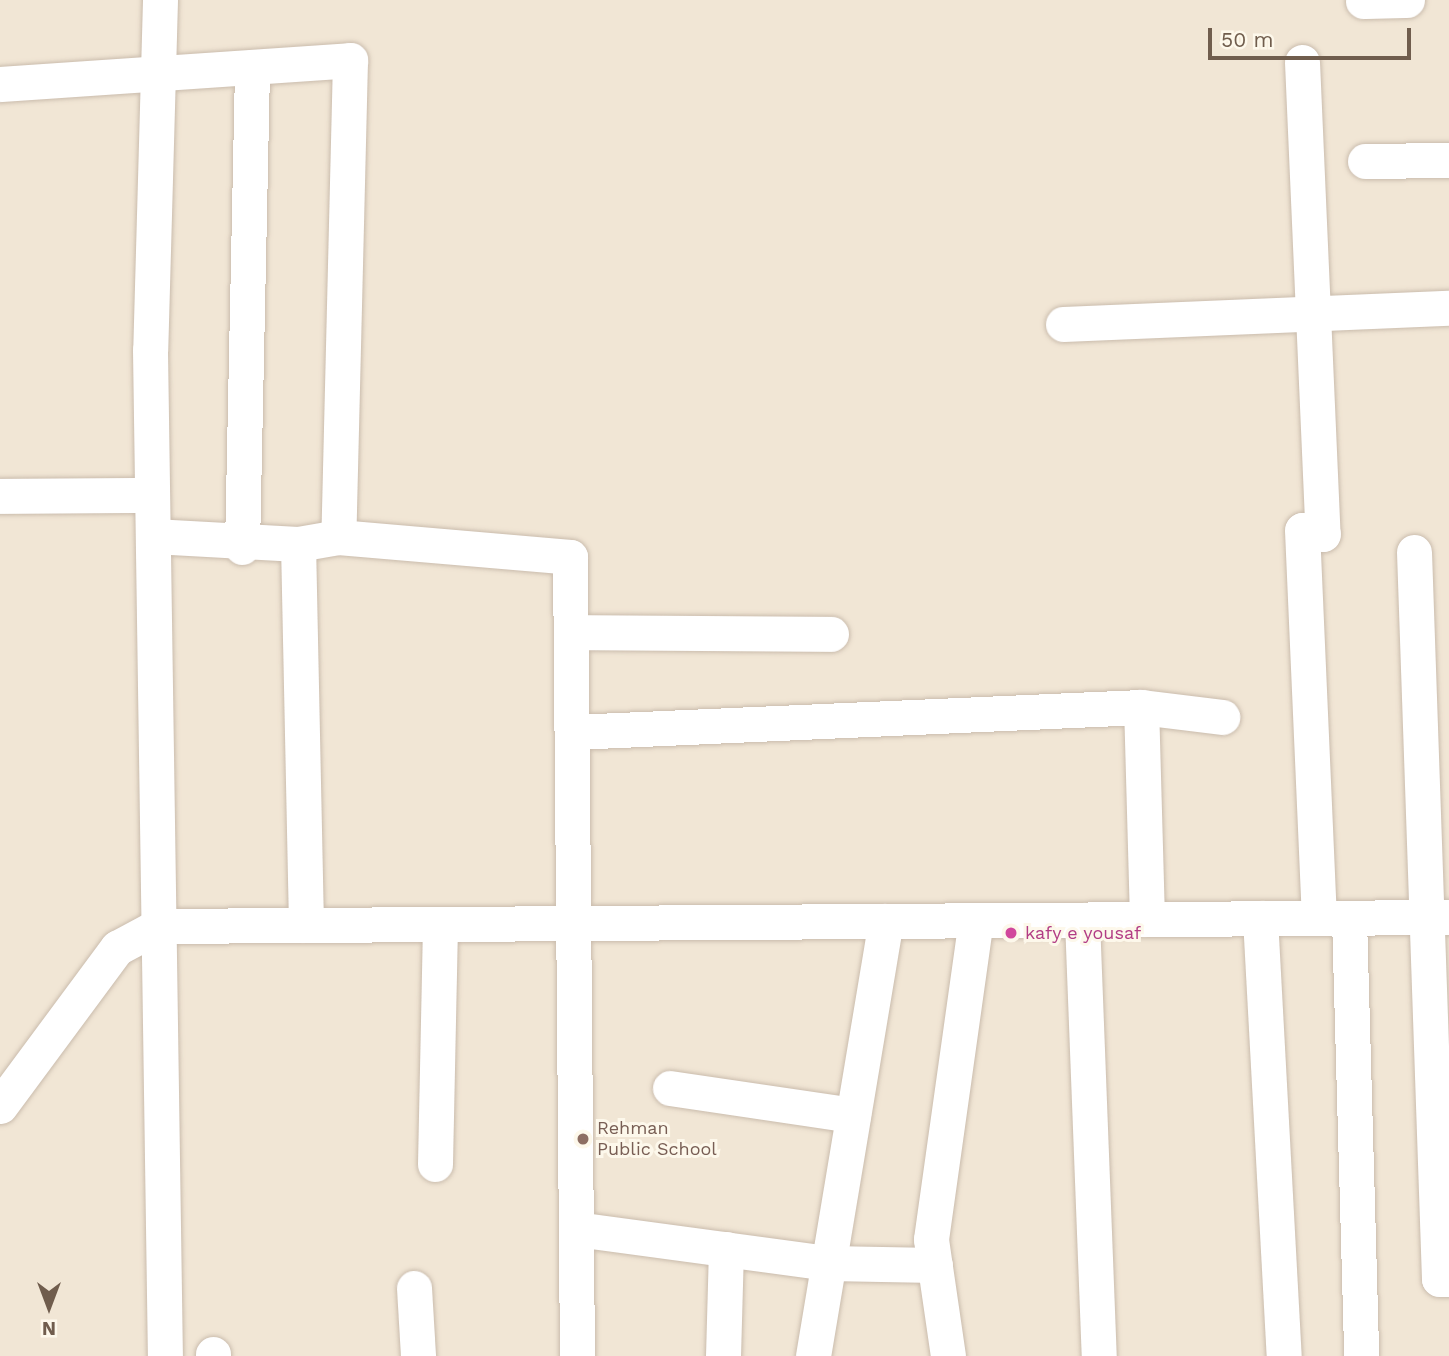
<!DOCTYPE html>
<html>
<head>
<meta charset="utf-8">
<style>
	body { margin:0 }
	#map { position:relative; width:1449px; height:1356px; overflow:hidden; background:#faf4e5; font-family:"Work Sans",sans-serif }
	div>[style] { position:absolute }
	.residential>* { inset:0; background:#f1e6d5 }
	.roads { filter:drop-shadow(0 0 2px #cabcad) drop-shadow(0 0 2px #cabcad) }
	.minor>* { height:35px; margin:-17.5px; padding:0 17.5px; transform-origin:17.5px; border-radius:17.5px; background:#fff }
	.dots>* { width:19px; height:19px; translate:-50% -50%; box-sizing:border-box; border:4px solid #fdf8eb; border-radius:50% }
	span { translate:-50% -50%; white-space:nowrap; text-align:center; line-height:1.15; -webkit-text-stroke:6px #fdf8eb; paint-order:stroke }
	.hotel-label { font-size:18px; color:#b23c85 }
	.left { translate:0 -50%; text-align:left }
	.education-label { font-size:18px; color:#785e54 }
	.north { position:absolute; left:14px; top:1272px; width:70px; height:70px; -webkit-text-stroke:5px #fdf8eb; paint-order:stroke; rotate:180deg; font-size:19px; font-weight:700; line-height:28px; text-align:center; color:#705d4d }
	.north::after { content:''; display:block; margin:auto; width:24px; height:32px; background:#705d4d; clip-path:polygon(50% 0,100% 100%,50% 72%,0 100%) }
	.scale { position:absolute; left:1208px; top:28px; width:203px; height:32px; box-sizing:border-box; border:4px solid #705d4d; border-top:0; padding-left:9px; font-size:21px; line-height:24px; white-space:nowrap; color:#705d4d; -webkit-text-stroke:5px #fdf8eb; paint-order:stroke }
</style>
</head>
<body>
<div id="map">
	<div class="residential">
		<div style="clip-path:polygon(0 0,1449px 0,1449px 1356px,0 1356px)"></div>
	</div>
	<div class="roads">
		<div class="minor">
			<div style="left:160px;top:0;width:350px;rotate:91.6deg"></div>
			<div style="left:150px;top:350px;width:1006px;rotate:89.15deg"></div>
			<div style="left:1363px;top:1px;width:44px;rotate:-1.3deg"></div>
			<div style="left:1302px;top:62px;width:472px;rotate:87.5deg"></div>
			<div style="left:1323px;top:534px;width:21px;rotate:-169deg"></div>
			<div style="left:1302px;top:530px;width:388px;rotate:87.5deg"></div>
			<div style="left:0;top:84px;width:351px;rotate:-3.9deg"></div>
			<div style="left:350px;top:60px;width:477px;rotate:91.4deg"></div>
			<div style="left:338px;top:537px;width:233px;rotate:4.9deg"></div>
			<div style="left:570px;top:557px;width:799px;rotate:89.5deg"></div>
			<div style="left:1365px;top:161px;width:84px;rotate:-0.7deg"></div>
			<div style="left:1063px;top:324px;width:386px;rotate:-2.4deg"></div>
			<div style="left:0;top:496px;width:152px;rotate:-0.4deg"></div>
			<div style="left:153px;top:536px;width:145px;rotate:3.2deg"></div>
			<div style="left:242px;top:547px;width:480px;rotate:-88.8deg"></div>
			<div style="left:1414px;top:552px;width:727px;rotate:88.03deg"></div>
			<div style="left:1439px;top:1279px;width:10px"></div>
			<div style="left:571px;top:632px;width:260px;rotate:0.4deg"></div>
			<div style="left:573px;top:732px;width:569px;rotate:-2.52deg"></div>
			<div style="left:1260px;top:918px;width:439px;rotate:86.9deg"></div>
			<div style="left:1349px;top:918px;width:438px;rotate:88.4deg"></div>
			<div style="left:1147px;top:919px;width:212px;rotate:-91.6deg"></div>
			<div style="left:1141px;top:707px;width:82px;rotate:7deg"></div>
			<div style="left:1082px;top:920px;width:436px;rotate:87.8deg"></div>
			<div style="left:306px;top:925px;width:381px;rotate:-91.2deg"></div>
			<div style="left:298px;top:544px;width:41px;rotate:-9.9deg"></div>
			<div style="left:670px;top:1088px;width:185px;rotate:8.4deg"></div>
			<div style="left:0;top:1106px;width:197px;rotate:-53.5deg"></div>
			<div style="left:117px;top:948px;width:47px;rotate:-28.2deg"></div>
			<div style="left:158px;top:926px;width:1291px;rotate:-0.4deg"></div>
			<div style="left:435px;top:1164px;width:240px;rotate:-88.8deg"></div>
			<div style="left:576px;top:1229px;width:254px;rotate:7.7deg"></div>
			<div style="left:828px;top:1263px;width:107px;rotate:1.1deg"></div>
			<div style="left:414px;top:1288px;width:68px;rotate:86.6deg"></div>
			<div style="left:213px;top:1354px;width:2px;rotate:90deg"></div>
			<div style="left:723px;top:1356px;width:107px;rotate:-88.4deg"></div>
			<div style="left:813px;top:1356px;width:441px;rotate:-80.5deg"></div>
			<div style="left:948px;top:1356px;width:118px;rotate:-98.3deg"></div>
			<div style="left:931px;top:1239px;width:322px;rotate:-82deg"></div>
		</div>
	</div>
	<div class="dots">
		<div style="left:1011px;top:933px;background:#d1479c"></div>
		<div style="left:583px;top:1139px;background:#8d6e63"></div>
	</div>
	<div class="hotel-label">
		<span class="left" style="left:1025px;top:933px">kafy e yousaf</span>
	</div>
	<div class="education-label">
		<span class="left" style="left:597px;top:1139px">Rehman<br>Public School</span>
	</div>
	<div class="north">N</div>
	<div class="scale">50 m</div>
</div>
</body>
</html>
